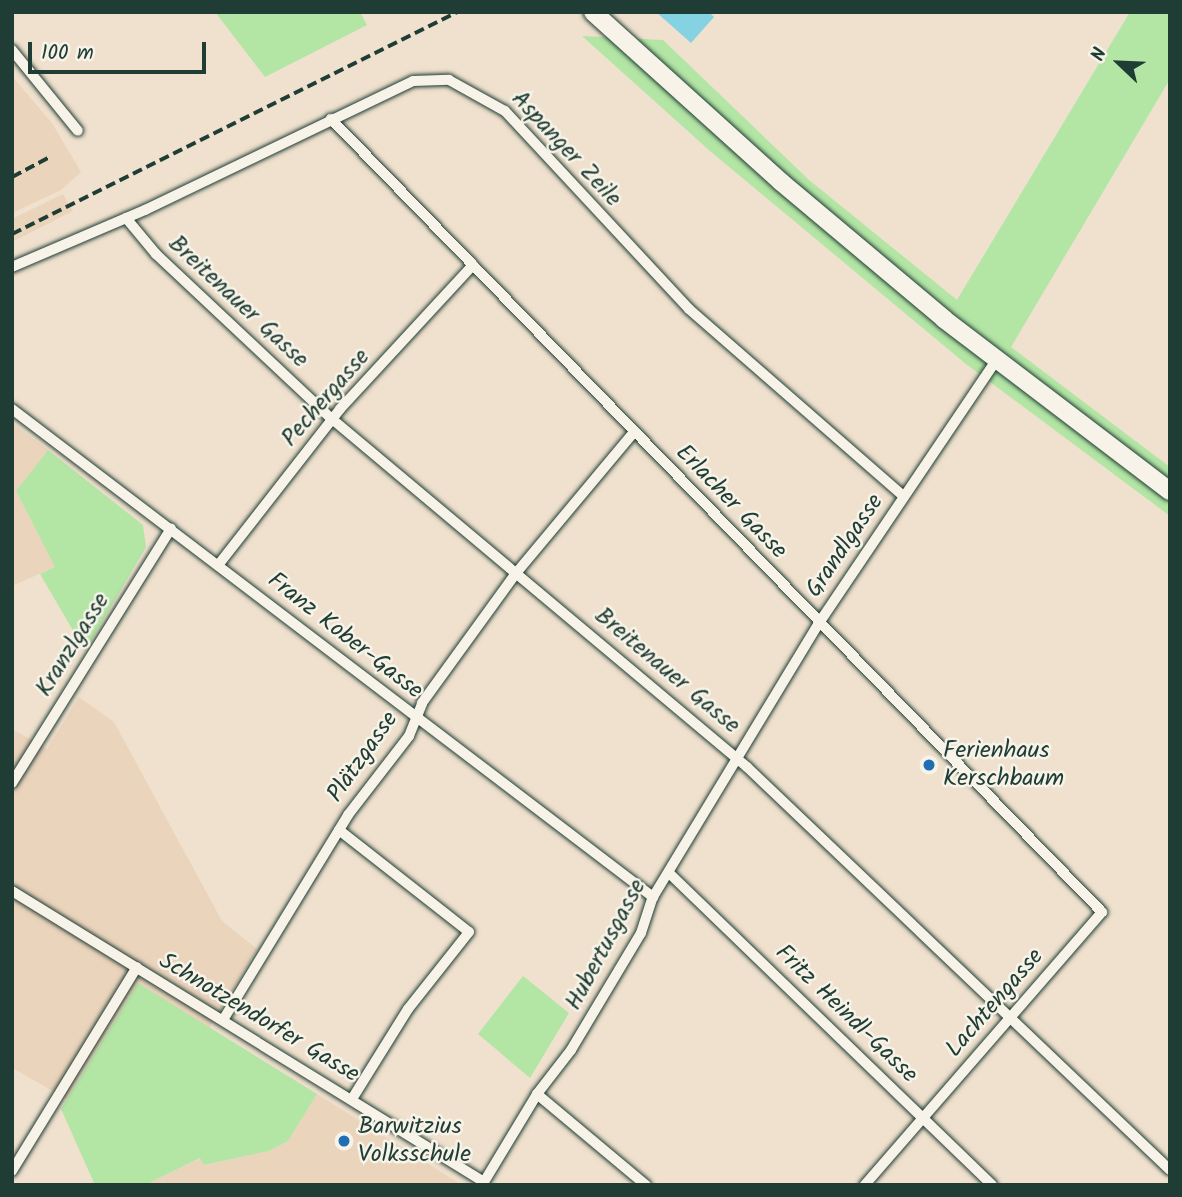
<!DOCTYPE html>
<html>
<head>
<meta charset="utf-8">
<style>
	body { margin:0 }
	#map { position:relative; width:1182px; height:1197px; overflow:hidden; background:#f0e1ce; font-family:Kalam,sans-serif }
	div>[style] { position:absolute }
	.built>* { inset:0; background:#ebd4bc }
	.green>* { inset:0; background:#b3e5a5 }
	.water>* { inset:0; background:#85d3e2 }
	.roads { filter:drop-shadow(0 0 2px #1f3d34) drop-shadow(0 0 2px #1f3d34) }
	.street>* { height:10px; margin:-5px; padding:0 5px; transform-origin:5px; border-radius:5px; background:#f7f3e8 }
	.primary>* { height:18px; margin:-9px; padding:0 9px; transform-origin:9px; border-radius:9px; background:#f7f3e8 }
	.rail>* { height:3.5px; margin-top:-1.75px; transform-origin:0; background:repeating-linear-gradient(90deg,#1f3d34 0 10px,transparent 0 15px) }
	.dots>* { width:19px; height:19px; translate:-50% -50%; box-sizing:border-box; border:4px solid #f7f3e8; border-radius:50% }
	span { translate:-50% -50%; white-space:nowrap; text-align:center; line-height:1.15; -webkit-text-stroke:5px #f7f3e8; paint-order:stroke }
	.street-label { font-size:24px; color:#1f3d34 }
	.poi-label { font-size:24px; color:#1f3d34 }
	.left { translate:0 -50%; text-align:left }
	.frame { position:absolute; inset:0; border:14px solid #1f3d34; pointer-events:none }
	.north { position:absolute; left:1084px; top:28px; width:70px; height:70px; -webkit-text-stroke:5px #f7f3e8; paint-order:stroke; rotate:293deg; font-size:19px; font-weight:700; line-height:28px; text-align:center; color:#1f3d34 }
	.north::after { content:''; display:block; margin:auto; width:24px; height:32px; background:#1f3d34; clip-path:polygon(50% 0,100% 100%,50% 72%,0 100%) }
	.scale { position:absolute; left:28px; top:42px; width:178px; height:32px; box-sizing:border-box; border:4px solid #1f3d34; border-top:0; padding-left:9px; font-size:21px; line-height:24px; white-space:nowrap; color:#1f3d34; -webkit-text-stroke:5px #f7f3e8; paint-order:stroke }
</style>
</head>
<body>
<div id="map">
	<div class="built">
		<div style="clip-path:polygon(12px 76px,52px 123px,81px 172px,61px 190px,12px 213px)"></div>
		<div style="clip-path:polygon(63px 194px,73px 211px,12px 242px,12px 219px)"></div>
		<div style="clip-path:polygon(12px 423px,48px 450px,16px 491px,55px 567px,12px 586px)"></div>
		<div style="clip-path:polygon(79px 697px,114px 722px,222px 921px,257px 949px,209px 1028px,138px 983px,67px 1099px,12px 1068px,12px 729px,47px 749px)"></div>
		<div style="clip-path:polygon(317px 1094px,462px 1185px,145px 1185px,201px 1158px,205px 1165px,269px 1151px,288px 1141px)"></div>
	</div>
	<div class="green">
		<div style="clip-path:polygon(215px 12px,360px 12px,367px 25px,265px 77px)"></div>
		<div style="clip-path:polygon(1130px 12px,1170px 12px,1170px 79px,1011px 347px,1170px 467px,1170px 516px,966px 364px,710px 151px,582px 36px,663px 40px,809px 180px,957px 300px)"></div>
		<div style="clip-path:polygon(48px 450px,143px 525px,146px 547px,85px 651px,40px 574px,55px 567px,16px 491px)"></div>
		<div style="clip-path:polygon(523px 976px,569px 1013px,530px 1078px,478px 1034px)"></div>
		<div style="clip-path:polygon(138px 983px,317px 1094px,288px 1141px,269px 1151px,204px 1165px,200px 1158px,145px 1185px,95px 1185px,61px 1109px)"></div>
	</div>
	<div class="water">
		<div style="clip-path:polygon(656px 12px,709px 12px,714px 17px,691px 43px)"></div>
	</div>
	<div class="roads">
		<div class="street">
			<div style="left:12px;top:50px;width:104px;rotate:50.8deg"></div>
			<div style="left:331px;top:119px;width:1106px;rotate:45.81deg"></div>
			<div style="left:1102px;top:912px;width:362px;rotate:131deg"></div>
			<div style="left:126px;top:218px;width:47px;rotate:50.2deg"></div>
			<div style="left:156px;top:254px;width:241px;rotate:43.2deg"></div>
			<div style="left:332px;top:419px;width:542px;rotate:39.98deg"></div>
			<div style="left:747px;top:767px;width:584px;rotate:43.61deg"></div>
			<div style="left:12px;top:267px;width:145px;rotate:-23.2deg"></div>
			<div style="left:145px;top:210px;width:297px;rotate:-25.7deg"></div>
			<div style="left:413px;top:81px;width:36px;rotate:-2deg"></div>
			<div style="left:449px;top:80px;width:64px;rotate:29deg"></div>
			<div style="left:505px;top:111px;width:270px;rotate:47.1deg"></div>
			<div style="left:689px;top:309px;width:284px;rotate:41.1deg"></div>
			<div style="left:12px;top:409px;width:806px;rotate:37.28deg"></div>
			<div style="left:219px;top:564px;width:197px;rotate:-52deg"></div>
			<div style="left:340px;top:409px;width:196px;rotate:-47.3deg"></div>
			<div style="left:12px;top:783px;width:300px;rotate:-58deg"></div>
			<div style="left:339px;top:830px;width:165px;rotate:38.1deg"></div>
			<div style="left:469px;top:932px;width:98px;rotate:128.4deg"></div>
			<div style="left:408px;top:1009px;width:106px;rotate:121.9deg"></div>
			<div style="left:669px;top:873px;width:449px;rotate:44deg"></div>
			<div style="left:12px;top:891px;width:554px;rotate:31.65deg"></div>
			<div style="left:484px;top:1182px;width:103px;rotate:-58.9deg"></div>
			<div style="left:537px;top:1094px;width:56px;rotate:-52.3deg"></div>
			<div style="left:571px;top:1050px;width:136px;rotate:-59.1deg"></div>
			<div style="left:641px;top:933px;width:38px;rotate:-72deg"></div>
			<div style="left:653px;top:897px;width:320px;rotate:-58.8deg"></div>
			<div style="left:819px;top:623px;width:316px;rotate:-56deg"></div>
			<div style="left:223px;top:1020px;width:240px;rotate:-58.6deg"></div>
			<div style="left:348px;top:815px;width:100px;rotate:-52.3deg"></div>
			<div style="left:409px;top:736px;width:35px;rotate:-68deg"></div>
			<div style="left:422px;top:703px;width:162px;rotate:-54.1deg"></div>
			<div style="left:517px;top:572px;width:182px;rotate:-50.1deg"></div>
			<div style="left:537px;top:1094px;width:142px;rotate:39.9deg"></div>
			<div style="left:12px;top:1171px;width:239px;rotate:-58.5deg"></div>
		</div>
		<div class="primary">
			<div style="left:593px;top:12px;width:253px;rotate:42.1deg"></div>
			<div style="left:781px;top:182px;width:213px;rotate:40deg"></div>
			<div style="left:944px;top:319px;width:284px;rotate:37.3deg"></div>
		</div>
	</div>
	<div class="rail">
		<div style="left:12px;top:177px;width:41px;rotate:-27.8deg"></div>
		<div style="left:12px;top:234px;width:497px;rotate:-26.5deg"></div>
	</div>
	<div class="dots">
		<div style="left:929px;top:765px;background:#1f6fb2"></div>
		<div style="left:344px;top:1141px;background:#1f6fb2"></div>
	</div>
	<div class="street-label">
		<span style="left:566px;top:149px;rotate:47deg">Aspanger Zeile</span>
		<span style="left:238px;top:302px;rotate:43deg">Breitenauer Gasse</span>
		<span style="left:326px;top:398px;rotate:-49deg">Pechergasse</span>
		<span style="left:731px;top:502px;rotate:46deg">Erlacher Gasse</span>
		<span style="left:845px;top:546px;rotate:-56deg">Grandlgasse</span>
		<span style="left:345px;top:636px;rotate:38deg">Franz Kober-Gasse</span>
		<span style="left:73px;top:645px;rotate:-58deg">Kranzlgasse</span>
		<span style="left:667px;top:671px;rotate:40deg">Breitenauer Gasse</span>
		<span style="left:363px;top:757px;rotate:-55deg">Plätzgasse</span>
		<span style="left:606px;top:945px;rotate:-62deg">Hubertusgasse</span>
		<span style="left:995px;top:1003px;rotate:-49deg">Lachtengasse</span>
		<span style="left:846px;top:1014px;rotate:44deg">Fritz Heindl-Gasse</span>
		<span style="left:259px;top:1018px;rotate:31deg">Schnotzendorfer Gasse</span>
	</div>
	<div class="poi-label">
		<span class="left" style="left:943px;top:765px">Ferienhaus<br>Kerschbaum</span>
		<span class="left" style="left:358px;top:1141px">Barwitzius<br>Volksschule</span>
	</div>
	<div class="frame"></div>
	<div class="north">N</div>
	<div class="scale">100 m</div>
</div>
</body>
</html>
